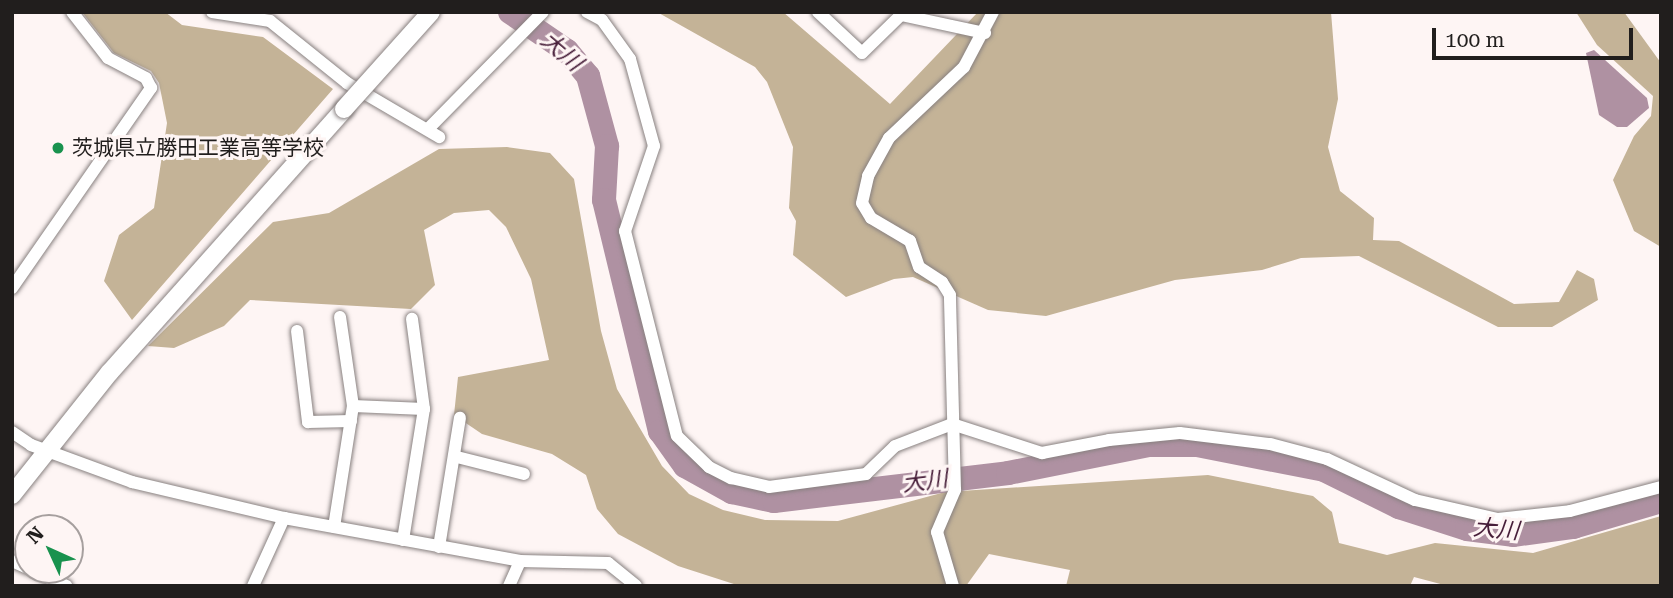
<!DOCTYPE html>
<html>
<head>
<meta charset="utf-8">
<style>
	body { margin:0 }
	#map { position:relative; width:1673px; height:598px; overflow:hidden; background:#fef5f4; font-family:"Roboto Serif","Noto Sans JP",serif }
	div>[style] { position:absolute }
	.forest>* { inset:0; background:#c4b397 }
	.water>* { inset:0; background:#af91a2 }
	.river>* { height:24px; margin:-12px; padding:0 12px; transform-origin:12px; border-radius:12px; background:#af91a2 }
	.roads { filter:drop-shadow(0 0 2px #888180) drop-shadow(0 0 2px #888180) }
	.street>* { height:12px; margin:-6px; padding:0 6px; transform-origin:6px; border-radius:6px; background:#fff }
	.secondary>* { height:18px; margin:-9px; padding:0 9px; transform-origin:9px; border-radius:9px; background:#fff }
	.bridges { filter:drop-shadow(0 0 2px #888180) drop-shadow(0 0 2px #888180) }
	.secondary-bridge>* { height:18px; margin:-9px; padding:0 9px; transform-origin:9px; border-radius:9px; background:#fff }
	.dots>* { width:19px; height:19px; translate:-50% -50%; box-sizing:border-box; border:4px solid #fef5f4; border-radius:50% }
	span { translate:-50% -50%; white-space:nowrap; text-align:center; line-height:1.15; -webkit-text-stroke:6px #fef5f4; paint-order:stroke }
	.poi-label { font-size:21px; color:#211e1d }
	.left { translate:0 -50%; text-align:left }
	.water-label { font-size:23px; color:#471e39; font-style:italic }
	.frame { position:absolute; inset:0; border:14px solid #211e1d; pointer-events:none }
	.north { position:absolute; left:14px; top:514px; width:70px; height:70px; box-sizing:border-box; background:#fef5f4; border:2px solid #a69f9e; border-radius:50%; rotate:315deg; font-size:19px; font-weight:700; line-height:28px; text-align:center; color:#211e1d }
	.north::after { content:''; display:block; margin:auto; width:24px; height:32px; background:#19924e; clip-path:polygon(50% 0,100% 100%,50% 72%,0 100%) }
	.scale { position:absolute; left:1432px; top:28px; width:201px; height:32px; box-sizing:border-box; border:4px solid #211e1d; border-top:0; padding-left:9px; font-size:21px; line-height:24px; white-space:nowrap; color:#211e1d; -webkit-text-stroke:5px #fef5f4; paint-order:stroke }
</style>
</head>
<body>
<div id="map">
	<div class="forest">
		<div style="clip-path:polygon(82px 12px,165px 12px,182px 25px,263px 37px,333px 89px,132px 320px,104px 281px,119px 235px,154px 208px,167px 123px,159px 83px,151px 71px,114px 53px)"></div>
		<div style="clip-path:polygon(657px 12px,783px 12px,890px 104px,978px 12px,1331px 12px,1338px 99px,1328px 147px,1340px 191px,1374px 218px,1373px 240px,1399px 241px,1514px 304px,1559px 302px,1577px 270px,1594px 279px,1598px 300px,1552px 327px,1498px 327px,1359px 256px,1301px 258px,1262px 270px,1175px 280px,1046px 316px,988px 310px,913px 277px,894px 279px,846px 297px,793px 255px,796px 221px,789px 208px,793px 147px,767px 82px,755px 67px)"></div>
		<div style="clip-path:polygon(1576px 12px,1624px 12px,1661px 63px,1661px 247px,1634px 231px,1613px 180px,1634px 136px,1651px 116px,1653px 96px,1597px 45px)"></div>
		<div style="clip-path:polygon(507px 147px,550px 153px,574px 179px,601px 331px,617px 389px,662px 466px,689px 494px,723px 510px,765px 520px,838px 521px,945px 492px,1208px 475px,1313px 496px,1332px 512px,1339px 543px,1387px 555px,1435px 543px,1533px 553px,1661px 516px,1661px 586px,1448px 586px,1414px 577px,1410px 586px,1066px 586px,1070px 570px,989px 554px,966px 586px,740px 586px,678px 566px,618px 534px,597px 509px,586px 475px,552px 454px,482px 434px,454px 415px,458px 377px,549px 360px,531px 279px,506px 227px,489px 210px,454px 213px,424px 230px,435px 285px,411px 309px,250px 300px,224px 326px,174px 348px,148px 346px,273px 222px,329px 213px,439px 149px)"></div>
	</div>
	<div class="water">
		<div style="clip-path:polygon(1594px 50px,1647px 98px,1649px 108px,1627px 127px,1617px 127px,1599px 115px,1586px 53px)"></div>
	</div>
	<div class="river">
		<div style="left:510px;top:12px;width:69px;rotate:34.4deg"></div>
		<div style="left:567px;top:51px;width:33px;rotate:50deg"></div>
		<div style="left:588px;top:76px;width:73px;rotate:74.8deg"></div>
		<div style="left:607px;top:146px;width:54px;rotate:93.2deg"></div>
		<div style="left:604px;top:200px;width:238px;rotate:76.4deg"></div>
		<div style="left:660px;top:431px;width:43px;rotate:54.5deg"></div>
		<div style="left:685px;top:466px;width:54px;rotate:29deg"></div>
		<div style="left:732px;top:492px;width:43px;rotate:12.1deg"></div>
		<div style="left:774px;top:501px;width:236px;rotate:-6.8deg"></div>
		<div style="left:1008px;top:473px;width:145px;rotate:-11.2deg"></div>
		<div style="left:1150px;top:445px;width:47px"></div>
		<div style="left:1197px;top:445px;width:129px;rotate:11.1deg"></div>
		<div style="left:1324px;top:470px;width:84px;rotate:26.3deg"></div>
		<div style="left:1399px;top:507px;width:71px;rotate:17.9deg"></div>
		<div style="left:1467px;top:529px;width:46px;rotate:7.4deg"></div>
		<div style="left:1513px;top:535px;width:61px;rotate:-7.6deg"></div>
		<div style="left:1573px;top:527px;width:92px;rotate:-16.5deg"></div>
	</div>
	<div class="roads">
		<div class="street">
			<div style="left:212px;top:12px;width:59px;rotate:8.8deg"></div>
			<div style="left:270px;top:21px;width:99px;rotate:38.8deg"></div>
			<div style="left:347px;top:83px;width:107px;rotate:30.4deg"></div>
			<div style="left:587px;top:12px;width:17px;rotate:28deg"></div>
			<div style="left:602px;top:20px;width:48px;rotate:54.3deg"></div>
			<div style="left:630px;top:59px;width:90px;rotate:74.6deg"></div>
			<div style="left:654px;top:146px;width:90px;rotate:108.8deg"></div>
			<div style="left:625px;top:231px;width:211px;rotate:75.8deg"></div>
			<div style="left:677px;top:436px;width:45px;rotate:44.1deg"></div>
			<div style="left:709px;top:467px;width:25px;rotate:27deg"></div>
			<div style="left:731px;top:478px;width:39px;rotate:13deg"></div>
			<div style="left:769px;top:487px;width:98px;rotate:-7.6deg"></div>
			<div style="left:866px;top:474px;width:40px;rotate:-44deg"></div>
			<div style="left:895px;top:446px;width:61px;rotate:-21.1deg"></div>
			<div style="left:952px;top:424px;width:95px;rotate:17.9deg"></div>
			<div style="left:1042px;top:453px;width:68px;rotate:-11deg"></div>
			<div style="left:1109px;top:440px;width:71px;rotate:-5.6deg"></div>
			<div style="left:1180px;top:433px;width:91px;rotate:7deg"></div>
			<div style="left:1270px;top:444px;width:59px;rotate:14.7deg"></div>
			<div style="left:1327px;top:459px;width:97px;rotate:25deg"></div>
			<div style="left:1415px;top:500px;width:85px;rotate:12.9deg"></div>
			<div style="left:1498px;top:519px;width:72px;rotate:-6.3deg"></div>
			<div style="left:1570px;top:511px;width:94px;rotate:-14.8deg"></div>
			<div style="left:818px;top:12px;width:60px;rotate:43deg"></div>
			<div style="left:862px;top:53px;width:54px;rotate:-44.3deg"></div>
			<div style="left:901px;top:15px;width:86px;rotate:12.1deg"></div>
			<div style="left:428px;top:129px;width:164px;rotate:-45.5deg"></div>
			<div style="left:12px;top:288px;width:244px;rotate:-55.2deg"></div>
			<div style="left:151px;top:88px;width:11px;rotate:-117deg"></div>
			<div style="left:146px;top:78px;width:43px;rotate:-152.2deg"></div>
			<div style="left:108px;top:58px;width:58px;rotate:-128deg"></div>
			<div style="left:297px;top:331px;width:92px;rotate:83.1deg"></div>
			<div style="left:308px;top:422px;width:43px;rotate:-1.3deg"></div>
			<div style="left:353px;top:406px;width:71px;rotate:2.4deg"></div>
			<div style="left:12px;top:432px;width:23px;rotate:34deg"></div>
			<div style="left:31px;top:445px;width:108px;rotate:20.1deg"></div>
			<div style="left:132px;top:482px;width:156px;rotate:13.3deg"></div>
			<div style="left:284px;top:518px;width:240px;rotate:10.3deg"></div>
			<div style="left:520px;top:561px;width:88px;rotate:1.3deg"></div>
			<div style="left:608px;top:563px;width:36px;rotate:39deg"></div>
			<div style="left:457px;top:457px;width:69px;rotate:14.2deg"></div>
			<div style="left:334px;top:527px;width:122px;rotate:-81.1deg"></div>
			<div style="left:353px;top:406px;width:90px;rotate:-98.3deg"></div>
			<div style="left:403px;top:540px;width:133px;rotate:-80.9deg"></div>
			<div style="left:424px;top:409px;width:91px;rotate:-97.6deg"></div>
			<div style="left:439px;top:547px;width:131px;rotate:-80.8deg"></div>
			<div style="left:12px;top:561px;width:17px;rotate:24deg"></div>
			<div style="left:32px;top:570px;width:38px;rotate:25deg"></div>
			<div style="left:253px;top:586px;width:75px;rotate:-65.5deg"></div>
			<div style="left:509px;top:586px;width:27px;rotate:-66deg"></div>
			<div style="left:953px;top:586px;width:56px;rotate:-106.5deg"></div>
			<div style="left:937px;top:532px;width:46px;rotate:-66.8deg"></div>
			<div style="left:955px;top:490px;width:195px;rotate:-91.5deg"></div>
			<div style="left:950px;top:295px;width:15px;rotate:-122deg"></div>
			<div style="left:942px;top:282px;width:27px;rotate:-147deg"></div>
			<div style="left:919px;top:267px;width:28px;rotate:-109deg"></div>
			<div style="left:910px;top:241px;width:45px;rotate:-149.5deg"></div>
			<div style="left:871px;top:218px;width:17px;rotate:-121deg"></div>
			<div style="left:862px;top:203px;width:28px;rotate:-77deg"></div>
			<div style="left:868px;top:176px;width:43px;rotate:-61.1deg"></div>
			<div style="left:889px;top:138px;width:103px;rotate:-43.4deg"></div>
			<div style="left:964px;top:67px;width:62px;rotate:-62.2deg"></div>
		</div>
		<div class="secondary">
			<div style="left:12px;top:495px;width:157px;rotate:-51.5deg"></div>
			<div style="left:110px;top:372px;width:352px;rotate:-48.3deg"></div>
		</div>
	</div>
	<div class="bridges">
		<div class="secondary-bridge">
			<div style="left:344px;top:109px;width:130px;rotate:-48.1deg"></div>
		</div>
	</div>
	<div class="dots">
		<div style="left:58px;top:148px;background:#19924e"></div>
	</div>
	<div class="poi-label">
		<span class="left" style="left:72px;top:148px">茨城県立勝田工業高等学校</span>
	</div>
	<div class="water-label">
		<span style="left:561px;top:52px;rotate:41deg">大川</span>
		<span style="left:925px;top:482px;rotate:-7deg">大川</span>
		<span style="left:1496px;top:530px;rotate:5deg">大川</span>
	</div>
	<div class="frame"></div>
	<div class="north">N</div>
	<div class="scale">100 m</div>
</div>
</body>
</html>
